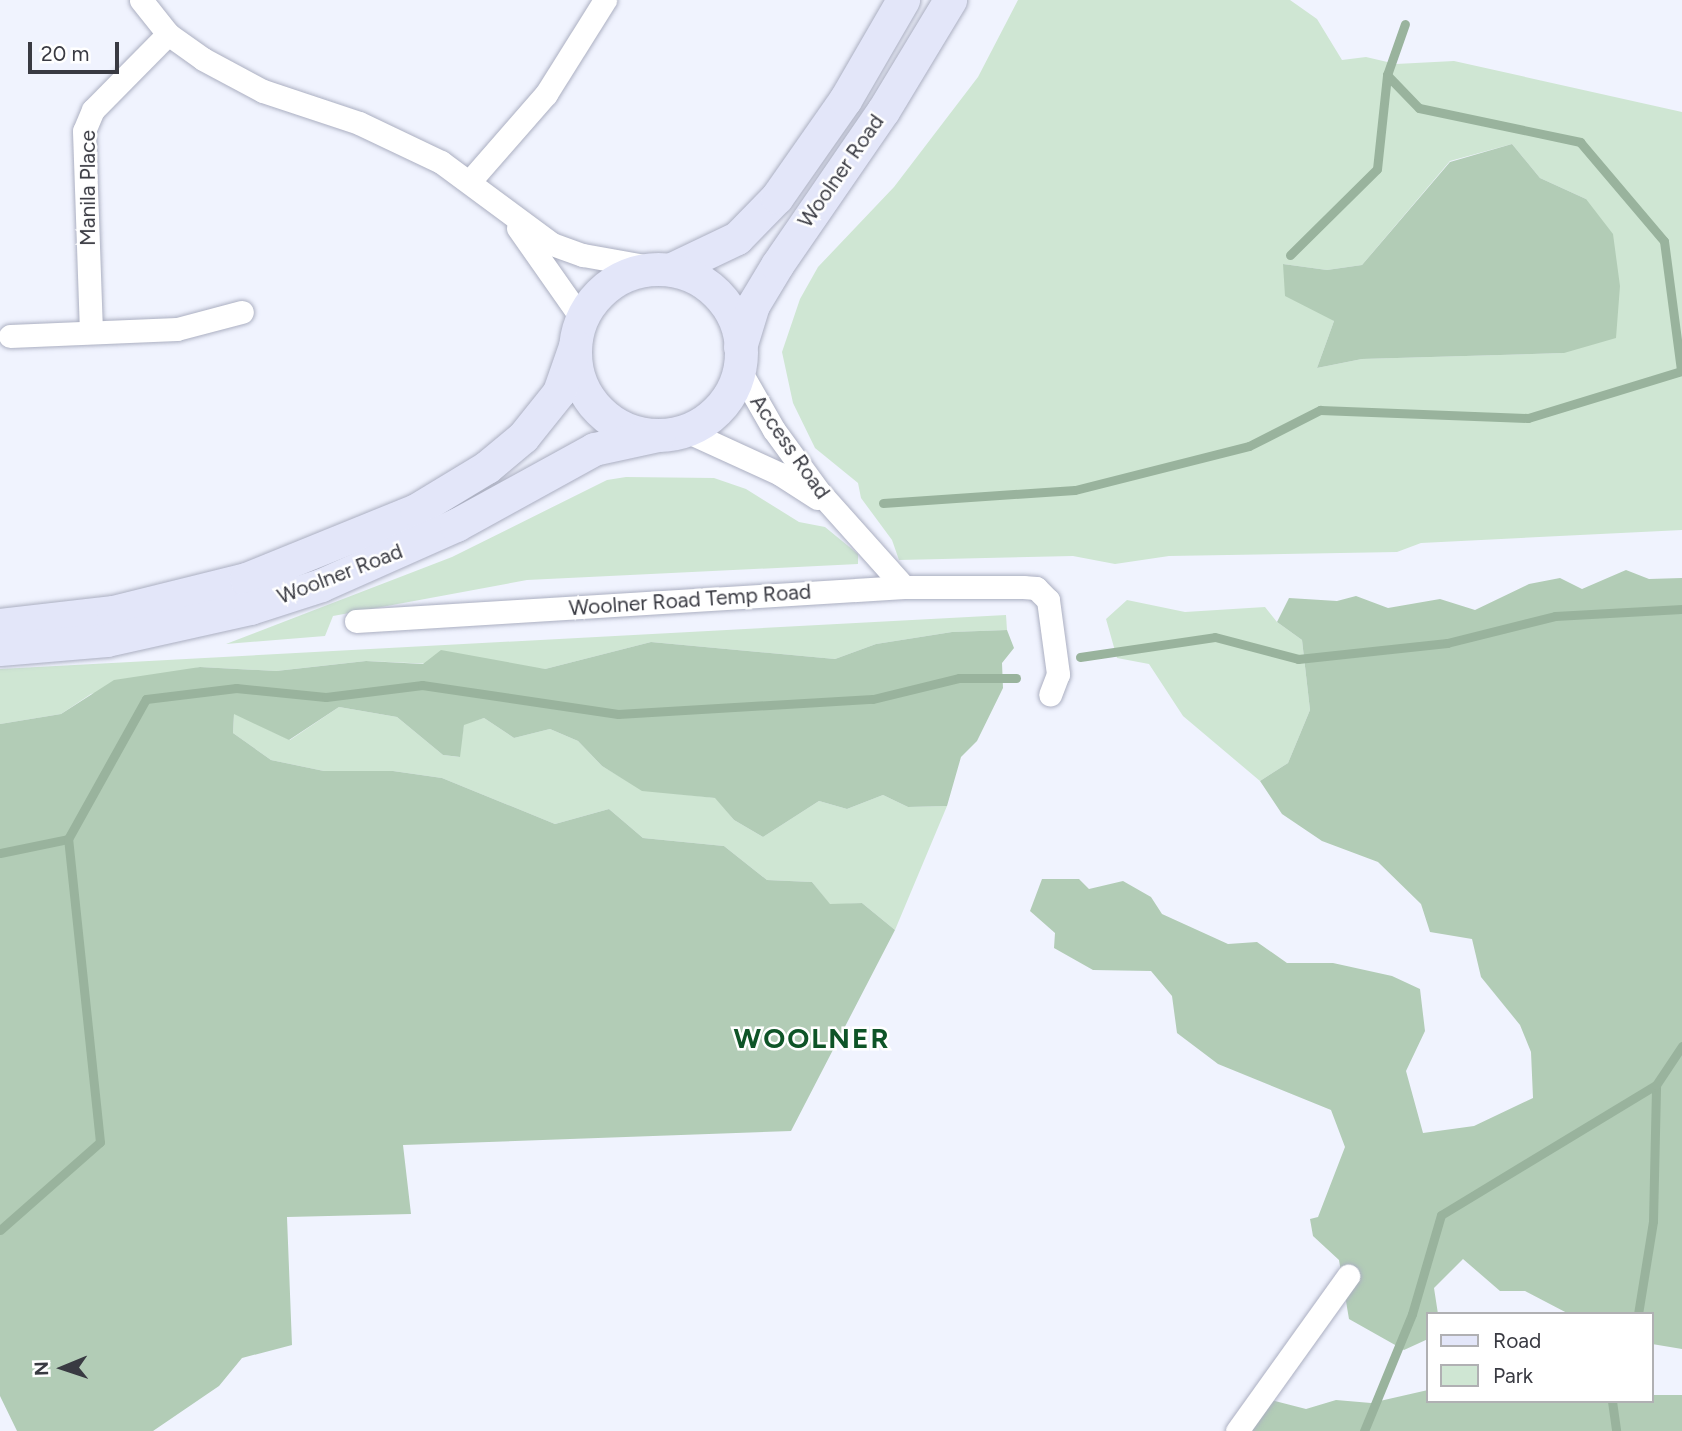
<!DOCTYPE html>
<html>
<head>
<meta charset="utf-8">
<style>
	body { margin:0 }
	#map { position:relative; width:1682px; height:1431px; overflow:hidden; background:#f0f3fe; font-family:Figtree,sans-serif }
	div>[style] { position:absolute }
	.green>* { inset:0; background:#cfe6d3 }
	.forest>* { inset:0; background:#b2ccb6 }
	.stream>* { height:9px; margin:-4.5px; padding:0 4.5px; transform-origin:4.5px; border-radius:4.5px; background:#99b39d }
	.roads { filter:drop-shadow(0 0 2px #abafc1) drop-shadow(0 0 2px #abafc1) }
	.street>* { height:23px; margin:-11.5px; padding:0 11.5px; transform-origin:11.5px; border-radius:11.5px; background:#fff }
	.secondary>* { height:33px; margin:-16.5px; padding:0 16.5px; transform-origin:16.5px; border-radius:16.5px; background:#e3e6f9 }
	.secondary>.ring { margin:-16.5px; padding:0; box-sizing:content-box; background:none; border:33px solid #e3e6f9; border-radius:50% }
	span { translate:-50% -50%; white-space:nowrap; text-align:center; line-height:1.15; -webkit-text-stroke:5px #fff; paint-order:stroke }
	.street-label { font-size:21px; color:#393a42 }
	.district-label { font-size:28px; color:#0e5427; font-weight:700; letter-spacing:2px }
	.legend { position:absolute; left:1426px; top:1312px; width:228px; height:91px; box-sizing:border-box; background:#fff; border:2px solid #b0b0b3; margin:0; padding:9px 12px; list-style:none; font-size:21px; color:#393a42 }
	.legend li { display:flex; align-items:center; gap:14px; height:35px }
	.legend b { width:35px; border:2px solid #b0b0b3 }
	.north { position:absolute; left:28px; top:1333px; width:70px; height:70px; -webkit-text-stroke:5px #fff; paint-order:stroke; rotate:268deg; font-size:19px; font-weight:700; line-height:28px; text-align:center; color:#393a42 }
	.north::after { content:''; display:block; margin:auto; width:24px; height:32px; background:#393a42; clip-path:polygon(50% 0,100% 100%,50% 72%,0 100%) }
	.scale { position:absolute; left:28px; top:42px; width:91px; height:32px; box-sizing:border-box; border:4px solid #393a42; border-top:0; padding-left:9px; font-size:21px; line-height:24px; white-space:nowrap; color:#393a42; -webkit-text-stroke:5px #fff; paint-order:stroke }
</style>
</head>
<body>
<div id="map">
	<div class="green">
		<div style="clip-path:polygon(evenodd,1018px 0,1290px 0,1317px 19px,1342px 60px,1366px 57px,1396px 64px,1454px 61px,1682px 112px,1682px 530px,1421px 543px,1397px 552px,1169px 556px,1115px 564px,1073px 556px,899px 560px,892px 540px,861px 498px,858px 483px,815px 448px,793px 403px,782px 352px,800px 299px,818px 267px,894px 187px,978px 77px,1018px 0,1512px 144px,1540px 178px,1586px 199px,1564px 353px,1362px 359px,1317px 368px,1334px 321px,1283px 264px,1327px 270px,1362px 265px,1450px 161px,1512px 144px)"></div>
		<div style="clip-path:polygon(626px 477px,714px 478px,746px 489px,799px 522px,825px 527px,858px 554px,858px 564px,527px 580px,333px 616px,325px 636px,226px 644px,452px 557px,607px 480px)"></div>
		<div style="clip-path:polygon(1127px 600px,1185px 612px,1265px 607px,1277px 622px,1302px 640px,1310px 710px,1288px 763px,1260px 781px,1183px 716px,1149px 664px,1117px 658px,1106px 619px)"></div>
		<div style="clip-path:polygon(1006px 615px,1007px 630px,952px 632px,876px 644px,835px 659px,651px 642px,545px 669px,366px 661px,276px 671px,200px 667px,91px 694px,61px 714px,0 724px,0 669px)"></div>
		<div style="clip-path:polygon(339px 707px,397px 717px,443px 755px,459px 757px,464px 724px,484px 718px,514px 738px,550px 729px,578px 741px,602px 766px,642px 790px,716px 798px,734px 820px,763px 837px,819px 801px,847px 809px,883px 795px,908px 807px,947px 806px,895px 930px,862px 903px,830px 905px,812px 882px,767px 880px,724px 846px,643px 838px,609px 809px,555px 824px,442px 778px,393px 771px,324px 771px,271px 760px,233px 733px,234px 713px,290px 740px)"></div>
	</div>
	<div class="forest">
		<div style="clip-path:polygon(1512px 144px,1540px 178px,1586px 199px,1613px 234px,1620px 286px,1616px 338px,1564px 353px,1362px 359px,1317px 368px,1334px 321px,1285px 296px,1283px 264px,1327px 270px,1362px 265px,1450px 162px)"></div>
		<div style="clip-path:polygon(1626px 570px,1649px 579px,1682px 578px,1682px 1349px,1652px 1344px,1652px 1314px,1569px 1314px,1525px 1291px,1500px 1291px,1463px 1259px,1434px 1288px,1438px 1314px,1428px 1314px,1428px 1339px,1404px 1350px,1349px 1319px,1339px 1260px,1313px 1236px,1310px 1219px,1318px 1217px,1345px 1147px,1331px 1110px,1218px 1064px,1177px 1033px,1172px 996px,1151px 971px,1093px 970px,1054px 948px,1055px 933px,1030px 911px,1042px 879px,1079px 879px,1089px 889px,1123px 881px,1151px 897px,1162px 914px,1228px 944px,1257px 942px,1287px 963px,1333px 963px,1392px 976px,1420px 989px,1425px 1031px,1406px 1071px,1423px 1133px,1474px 1126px,1533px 1098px,1531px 1052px,1520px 1025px,1481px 977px,1472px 939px,1430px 932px,1421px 904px,1378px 862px,1322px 841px,1282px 814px,1260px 781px,1288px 763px,1310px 710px,1302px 640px,1277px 622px,1289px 598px,1337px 601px,1356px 596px,1388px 608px,1440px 599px,1475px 610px,1529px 584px,1560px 578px,1582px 589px)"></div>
		<div style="clip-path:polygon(1007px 630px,1014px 648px,1002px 663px,1003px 688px,977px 741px,961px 757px,947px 806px,908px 807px,883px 795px,847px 809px,819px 801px,763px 837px,734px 820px,715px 798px,642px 791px,602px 766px,578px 741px,550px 729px,514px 738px,484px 718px,464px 725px,460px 757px,443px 755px,397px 717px,339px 707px,289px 740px,234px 714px,233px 733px,271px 760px,324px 771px,393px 771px,442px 778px,555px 824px,609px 809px,643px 838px,724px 846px,767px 880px,812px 882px,830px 904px,862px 903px,895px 930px,791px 1131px,403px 1145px,411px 1214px,287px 1217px,292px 1345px,242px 1358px,219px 1386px,153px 1431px,17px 1431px,0 1396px,0 724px,61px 714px,114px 680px,200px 667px,276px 671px,366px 661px,423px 664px,441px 650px,545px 669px,651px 642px,835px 659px,876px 644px,952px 632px)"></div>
		<div style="clip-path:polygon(1428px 1390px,1428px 1401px,1652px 1401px,1652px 1395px,1682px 1395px,1682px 1431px,1252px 1431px,1271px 1400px,1306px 1409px,1336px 1400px,1371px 1403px)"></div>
	</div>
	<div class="stream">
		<div style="left:1387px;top:75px;width:46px;rotate:45.9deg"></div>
		<div style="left:1419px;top:108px;width:165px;rotate:11.9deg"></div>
		<div style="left:1580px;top:142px;width:130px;rotate:49.7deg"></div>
		<div style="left:1664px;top:241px;width:131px;rotate:82.5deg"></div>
		<div style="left:1290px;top:255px;width:122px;rotate:-44.7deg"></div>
		<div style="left:1377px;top:169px;width:95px;rotate:-83.9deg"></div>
		<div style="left:1387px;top:75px;width:54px;rotate:-70.6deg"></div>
		<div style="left:883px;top:503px;width:192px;rotate:-3.9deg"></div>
		<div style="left:1075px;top:490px;width:179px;rotate:-14.2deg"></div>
		<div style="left:1249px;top:446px;width:80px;rotate:-26.9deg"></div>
		<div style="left:1320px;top:410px;width:208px;rotate:2.2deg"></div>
		<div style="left:1528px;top:418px;width:161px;rotate:-17deg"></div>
		<div style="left:1080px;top:657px;width:136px;rotate:-8.4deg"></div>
		<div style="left:1215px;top:637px;width:86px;rotate:14.8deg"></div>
		<div style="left:1298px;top:659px;width:150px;rotate:-6.1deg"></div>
		<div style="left:1447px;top:643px;width:111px;rotate:-14deg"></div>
		<div style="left:1555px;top:616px;width:127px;rotate:-3.2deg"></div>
		<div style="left:0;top:853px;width:69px;rotate:-11.6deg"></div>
		<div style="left:68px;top:839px;width:160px;rotate:-60.9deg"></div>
		<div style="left:146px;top:699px;width:91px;rotate:-7deg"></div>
		<div style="left:236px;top:688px;width:90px;rotate:5.7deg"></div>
		<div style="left:326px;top:697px;width:97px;rotate:-7.1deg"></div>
		<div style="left:422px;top:685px;width:198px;rotate:8.4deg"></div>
		<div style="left:618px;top:714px;width:255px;rotate:-3.4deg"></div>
		<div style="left:873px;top:699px;width:89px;rotate:-13.7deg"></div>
		<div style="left:959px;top:678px;width:57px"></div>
		<div style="left:0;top:1230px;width:133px;rotate:-41.3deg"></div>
		<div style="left:100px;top:1142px;width:305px;rotate:-96deg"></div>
		<div style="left:1638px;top:1314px;width:94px;rotate:-80.8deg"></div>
		<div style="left:1653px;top:1221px;width:136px;rotate:-88.7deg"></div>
		<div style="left:1612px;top:1401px;width:30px;rotate:82deg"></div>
		<div style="left:1364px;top:1431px;width:126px;rotate:-67.7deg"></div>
		<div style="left:1412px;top:1314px;width:103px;rotate:-73.7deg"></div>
		<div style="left:1441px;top:1215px;width:251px;rotate:-31.2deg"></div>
		<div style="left:1656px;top:1085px;width:47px;rotate:-56.3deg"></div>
	</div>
	<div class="roads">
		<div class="street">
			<div style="left:141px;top:0;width:43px;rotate:51.5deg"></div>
			<div style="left:168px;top:34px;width:43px;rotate:35.5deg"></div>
			<div style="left:203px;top:59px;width:68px;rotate:28.1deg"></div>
			<div style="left:263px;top:91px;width:101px;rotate:18.4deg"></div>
			<div style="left:359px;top:123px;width:91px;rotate:25.4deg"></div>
			<div style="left:441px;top:162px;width:138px;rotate:36.5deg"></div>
			<div style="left:552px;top:244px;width:33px;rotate:20deg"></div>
			<div style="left:583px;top:255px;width:74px;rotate:10.1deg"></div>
			<div style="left:470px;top:181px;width:116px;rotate:-48.9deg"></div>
			<div style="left:546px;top:94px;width:111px;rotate:-57.9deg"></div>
			<div style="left:518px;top:228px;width:111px;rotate:54.9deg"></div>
			<div style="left:91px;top:332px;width:201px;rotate:-92deg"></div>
			<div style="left:84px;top:131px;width:23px;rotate:-67deg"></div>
			<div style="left:93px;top:110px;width:107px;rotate:-45.4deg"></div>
			<div style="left:10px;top:336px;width:167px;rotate:-2.4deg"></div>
			<div style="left:177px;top:329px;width:67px;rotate:-14.7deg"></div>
			<div style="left:739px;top:369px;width:70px;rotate:60.2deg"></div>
			<div style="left:774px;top:430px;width:78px;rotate:53.9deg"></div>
			<div style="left:820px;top:493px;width:126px;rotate:48.2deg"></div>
			<div style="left:684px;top:430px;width:106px;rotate:24.6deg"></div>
			<div style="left:780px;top:474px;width:44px;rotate:33deg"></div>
			<div style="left:356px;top:621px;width:549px;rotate:-3.55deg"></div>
			<div style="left:904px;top:587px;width:119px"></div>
			<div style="left:1023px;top:587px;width:13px;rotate:4deg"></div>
			<div style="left:1036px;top:588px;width:17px;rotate:45deg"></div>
			<div style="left:1048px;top:600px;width:75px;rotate:82.3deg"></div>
			<div style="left:1058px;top:674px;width:22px;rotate:111deg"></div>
			<div style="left:1237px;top:1431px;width:191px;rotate:-54.4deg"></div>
		</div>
		<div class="secondary">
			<div style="left:672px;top:269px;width:72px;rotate:-25.5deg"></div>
			<div style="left:737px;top:238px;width:57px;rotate:-45.7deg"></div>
			<div style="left:777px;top:197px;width:118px;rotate:-55deg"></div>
			<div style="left:845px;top:100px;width:116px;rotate:-59.9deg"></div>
			<div class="ring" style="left:575px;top:269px;width:133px;height:133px"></div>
			<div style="left:740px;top:347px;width:44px;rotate:-72.8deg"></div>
			<div style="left:753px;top:305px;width:47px;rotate:-59deg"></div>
			<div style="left:777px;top:265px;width:187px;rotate:-55.5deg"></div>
			<div style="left:883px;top:111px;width:130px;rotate:-58.9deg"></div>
			<div style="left:0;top:625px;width:114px;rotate:-6.6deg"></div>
			<div style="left:113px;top:612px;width:137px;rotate:-13.9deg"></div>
			<div style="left:246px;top:579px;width:183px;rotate:-22.1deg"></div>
			<div style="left:416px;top:510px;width:83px;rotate:-31.2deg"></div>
			<div style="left:487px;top:467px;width:47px;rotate:-39.8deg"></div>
			<div style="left:523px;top:437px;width:58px;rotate:-51.3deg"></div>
			<div style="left:559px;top:392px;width:49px;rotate:-70.8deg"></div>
			<div style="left:0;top:649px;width:107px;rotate:-4.8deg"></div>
			<div style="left:107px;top:640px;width:147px;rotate:-12.6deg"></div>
			<div style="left:250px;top:608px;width:75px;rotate:-17.9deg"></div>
			<div style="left:321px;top:585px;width:148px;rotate:-24deg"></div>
			<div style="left:456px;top:525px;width:158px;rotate:-28.8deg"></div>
			<div style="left:594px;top:449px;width:66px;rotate:-12.3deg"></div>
		</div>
	</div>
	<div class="street-label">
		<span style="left:841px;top:171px;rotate:-55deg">Woolner Road</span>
		<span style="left:88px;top:188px;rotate:-90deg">Manila Place</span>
		<span style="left:790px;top:447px;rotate:55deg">Access Road</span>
		<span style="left:340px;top:574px;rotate:-21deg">Woolner Road</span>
		<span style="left:690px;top:600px;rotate:-4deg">Woolner Road Temp Road</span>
	</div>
	<div class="district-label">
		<span style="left:812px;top:1038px">WOOLNER</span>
	</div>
	<ul class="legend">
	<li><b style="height:9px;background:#e3e6f9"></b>Road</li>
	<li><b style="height:19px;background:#cfe6d3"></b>Park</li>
	</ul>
	<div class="north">N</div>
	<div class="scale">20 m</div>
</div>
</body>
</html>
